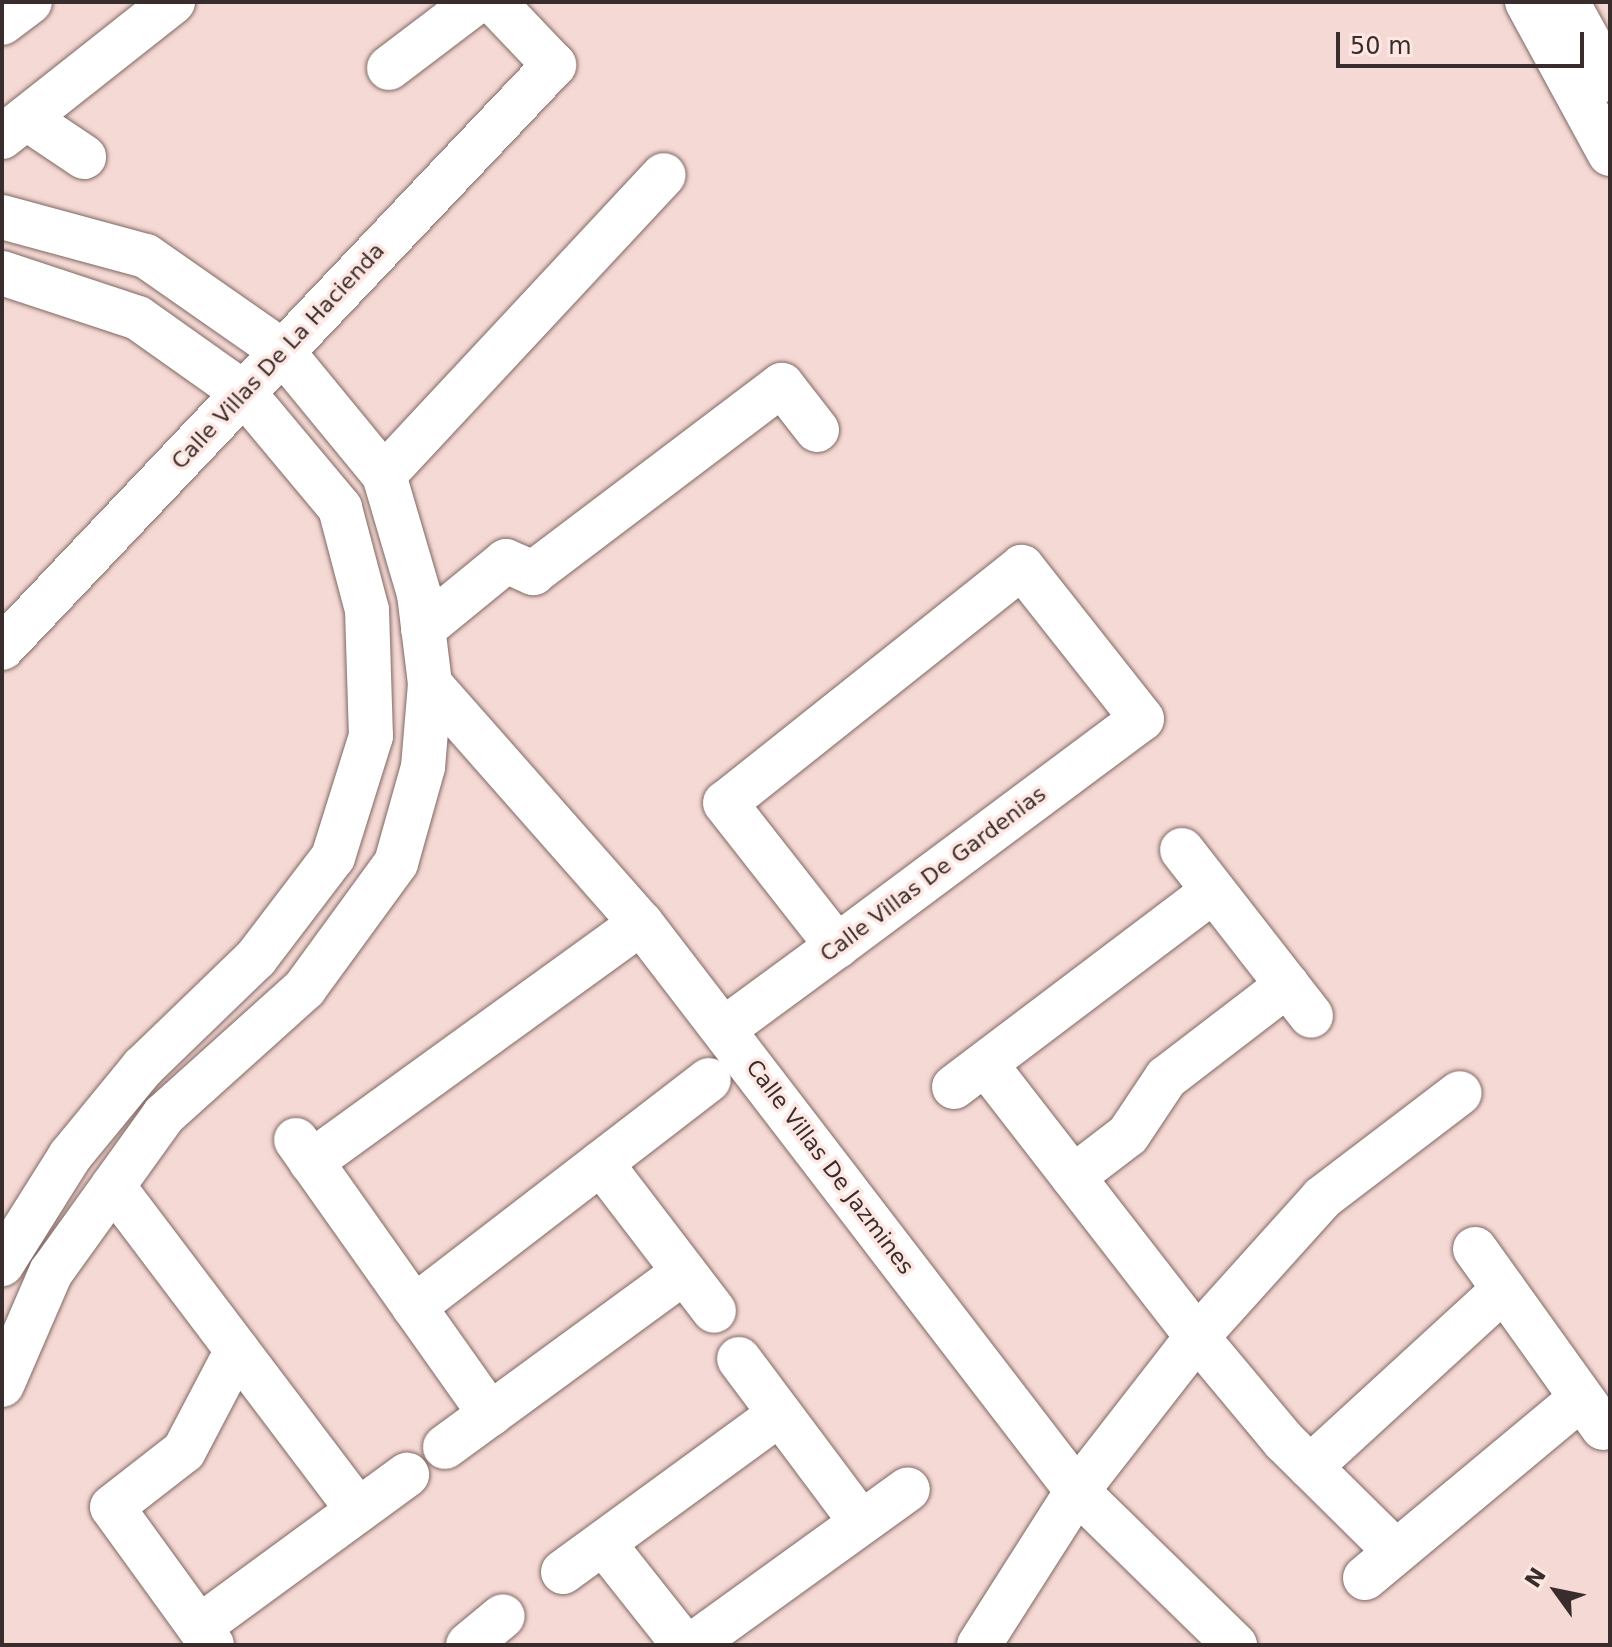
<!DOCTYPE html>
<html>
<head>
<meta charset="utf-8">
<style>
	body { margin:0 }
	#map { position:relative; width:1612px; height:1647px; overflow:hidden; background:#f5d9d4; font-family:"DejaVu Sans",sans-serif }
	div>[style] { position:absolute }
	.roads { filter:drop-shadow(0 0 2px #806864) drop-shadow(0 0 2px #806864) }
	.minor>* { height:44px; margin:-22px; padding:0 22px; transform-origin:22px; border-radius:22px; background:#fff }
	span { translate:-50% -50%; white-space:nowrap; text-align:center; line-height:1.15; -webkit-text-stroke:7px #fee7e3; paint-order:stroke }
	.street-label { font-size:22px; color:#382d2c }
	.frame { position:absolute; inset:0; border:4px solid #382d2c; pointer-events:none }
	.north { position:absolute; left:1516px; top:1551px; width:80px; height:80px; -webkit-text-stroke:6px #fee7e3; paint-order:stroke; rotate:303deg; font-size:22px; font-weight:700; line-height:32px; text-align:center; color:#382d2c }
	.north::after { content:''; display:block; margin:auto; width:28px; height:36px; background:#382d2c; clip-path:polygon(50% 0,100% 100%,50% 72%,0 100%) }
	.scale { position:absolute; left:1336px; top:32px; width:248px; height:36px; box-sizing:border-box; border:4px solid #382d2c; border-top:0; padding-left:10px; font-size:24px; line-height:28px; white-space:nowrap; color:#382d2c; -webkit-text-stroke:6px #fee7e3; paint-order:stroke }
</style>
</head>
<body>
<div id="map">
	<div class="roads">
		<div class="minor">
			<div style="left:1527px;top:2px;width:173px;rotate:61.4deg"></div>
			<div style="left:1567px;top:2px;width:89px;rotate:61.1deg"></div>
			<div style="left:2px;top:23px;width:35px;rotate:-37deg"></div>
			<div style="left:389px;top:68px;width:109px;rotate:-37.2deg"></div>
			<div style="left:26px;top:118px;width:70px;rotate:33.9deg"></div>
			<div style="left:2px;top:137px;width:218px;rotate:-38.3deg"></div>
			<div style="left:2px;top:217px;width:149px;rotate:15.2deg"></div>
			<div style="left:146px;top:256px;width:166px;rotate:34.9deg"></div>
			<div style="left:282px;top:351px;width:161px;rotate:50.6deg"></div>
			<div style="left:384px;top:475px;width:124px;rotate:73.6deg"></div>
			<div style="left:419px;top:594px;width:91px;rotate:83deg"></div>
			<div style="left:430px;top:684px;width:83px;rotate:94.8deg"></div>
			<div style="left:423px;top:767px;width:100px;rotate:105.7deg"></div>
			<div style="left:396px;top:863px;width:155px;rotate:126.1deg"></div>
			<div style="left:305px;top:988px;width:190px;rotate:138deg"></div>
			<div style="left:164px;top:1115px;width:193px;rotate:125.7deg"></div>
			<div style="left:51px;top:1272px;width:123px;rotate:113.4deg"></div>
			<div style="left:2px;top:273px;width:143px;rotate:18.3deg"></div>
			<div style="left:138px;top:318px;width:130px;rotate:35.3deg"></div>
			<div style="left:244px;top:393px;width:150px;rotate:50.1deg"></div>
			<div style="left:340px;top:508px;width:106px;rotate:75.2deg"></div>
			<div style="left:367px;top:610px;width:126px;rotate:88.2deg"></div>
			<div style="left:371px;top:736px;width:127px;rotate:107.4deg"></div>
			<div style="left:333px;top:857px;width:127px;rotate:127.3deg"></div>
			<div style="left:256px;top:958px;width:157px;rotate:136deg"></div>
			<div style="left:143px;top:1067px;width:115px;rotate:129.4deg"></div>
			<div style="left:70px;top:1156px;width:128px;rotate:122.2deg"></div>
			<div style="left:384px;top:475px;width:410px;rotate:-47deg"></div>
			<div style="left:423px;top:629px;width:107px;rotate:-39.3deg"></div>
			<div style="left:506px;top:561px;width:30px;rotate:24deg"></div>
			<div style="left:533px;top:573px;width:312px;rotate:-37.1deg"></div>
			<div style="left:782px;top:385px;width:57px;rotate:52.1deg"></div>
			<div style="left:2px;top:648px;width:803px;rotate:-46.56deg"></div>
			<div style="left:554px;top:65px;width:87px;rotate:-133.6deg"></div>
			<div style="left:430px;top:684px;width:319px;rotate:48.6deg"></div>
			<div style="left:641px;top:923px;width:716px;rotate:52.49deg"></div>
			<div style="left:1077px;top:1491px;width:221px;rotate:44.3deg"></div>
			<div style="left:1182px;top:850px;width:210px;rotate:52.1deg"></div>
			<div style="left:724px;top:1029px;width:140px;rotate:-36.3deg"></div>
			<div style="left:837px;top:946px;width:380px;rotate:-36.7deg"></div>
			<div style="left:1142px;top:719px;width:194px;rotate:-128.3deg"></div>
			<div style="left:1022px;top:567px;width:379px;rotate:141.5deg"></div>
			<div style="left:725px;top:803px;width:182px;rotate:51.9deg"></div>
			<div style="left:987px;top:1066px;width:343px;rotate:52.2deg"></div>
			<div style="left:1197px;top:1337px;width:136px;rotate:50.1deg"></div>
			<div style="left:1284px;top:1441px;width:156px;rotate:44.7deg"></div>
			<div style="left:954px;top:1087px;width:325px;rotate:-37.1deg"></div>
			<div style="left:296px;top:1140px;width:336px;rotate:54.7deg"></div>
			<div style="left:311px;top:1162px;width:407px;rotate:-35.9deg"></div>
			<div style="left:601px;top:1163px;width:186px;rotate:52.6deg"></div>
			<div style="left:1073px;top:1177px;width:69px;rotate:-37.4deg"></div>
			<div style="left:1128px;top:1135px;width:69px;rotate:-56.3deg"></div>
			<div style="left:1166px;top:1078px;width:153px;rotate:-37.5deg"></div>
			<div style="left:113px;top:1186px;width:406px;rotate:52.9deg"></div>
			<div style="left:1475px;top:1249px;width:220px;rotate:54.4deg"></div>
			<div style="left:414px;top:1307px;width:372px;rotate:-37.6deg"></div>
			<div style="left:739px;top:1359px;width:202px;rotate:53.2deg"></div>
			<div style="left:445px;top:1447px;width:296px;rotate:-36.2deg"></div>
			<div style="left:1310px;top:1467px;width:263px;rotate:-42.5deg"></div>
			<div style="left:604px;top:1544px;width:129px;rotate:51.6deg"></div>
			<div style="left:563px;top:1572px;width:268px;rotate:-36.1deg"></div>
			<div style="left:1365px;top:1578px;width:281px;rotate:-39.8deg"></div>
			<div style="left:199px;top:1627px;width:258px;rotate:-36.2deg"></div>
			<div style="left:212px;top:1645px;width:170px;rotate:-125.9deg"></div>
			<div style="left:112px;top:1507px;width:91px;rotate:-37.9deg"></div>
			<div style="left:184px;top:1451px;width:114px;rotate:-62.3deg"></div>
			<div style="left:468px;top:1645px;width:45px;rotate:-39.6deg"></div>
			<div style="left:692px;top:1645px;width:266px;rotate:-35.8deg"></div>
			<div style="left:979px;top:1645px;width:183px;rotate:-57.5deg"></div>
			<div style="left:1077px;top:1491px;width:195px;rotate:-52.1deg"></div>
			<div style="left:1197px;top:1337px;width:187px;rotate:-48deg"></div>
			<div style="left:1322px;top:1198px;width:173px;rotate:-37.3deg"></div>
		</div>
	</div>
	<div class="street-label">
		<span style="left:278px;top:356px;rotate:-47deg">Calle Villas De La Hacienda</span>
		<span style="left:933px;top:874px;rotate:-37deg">Calle Villas De Gardenias</span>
		<span style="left:830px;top:1167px;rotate:53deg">Calle Villas De Jazmines</span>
	</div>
	<div class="frame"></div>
	<div class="north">N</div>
	<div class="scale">50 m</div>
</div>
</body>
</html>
